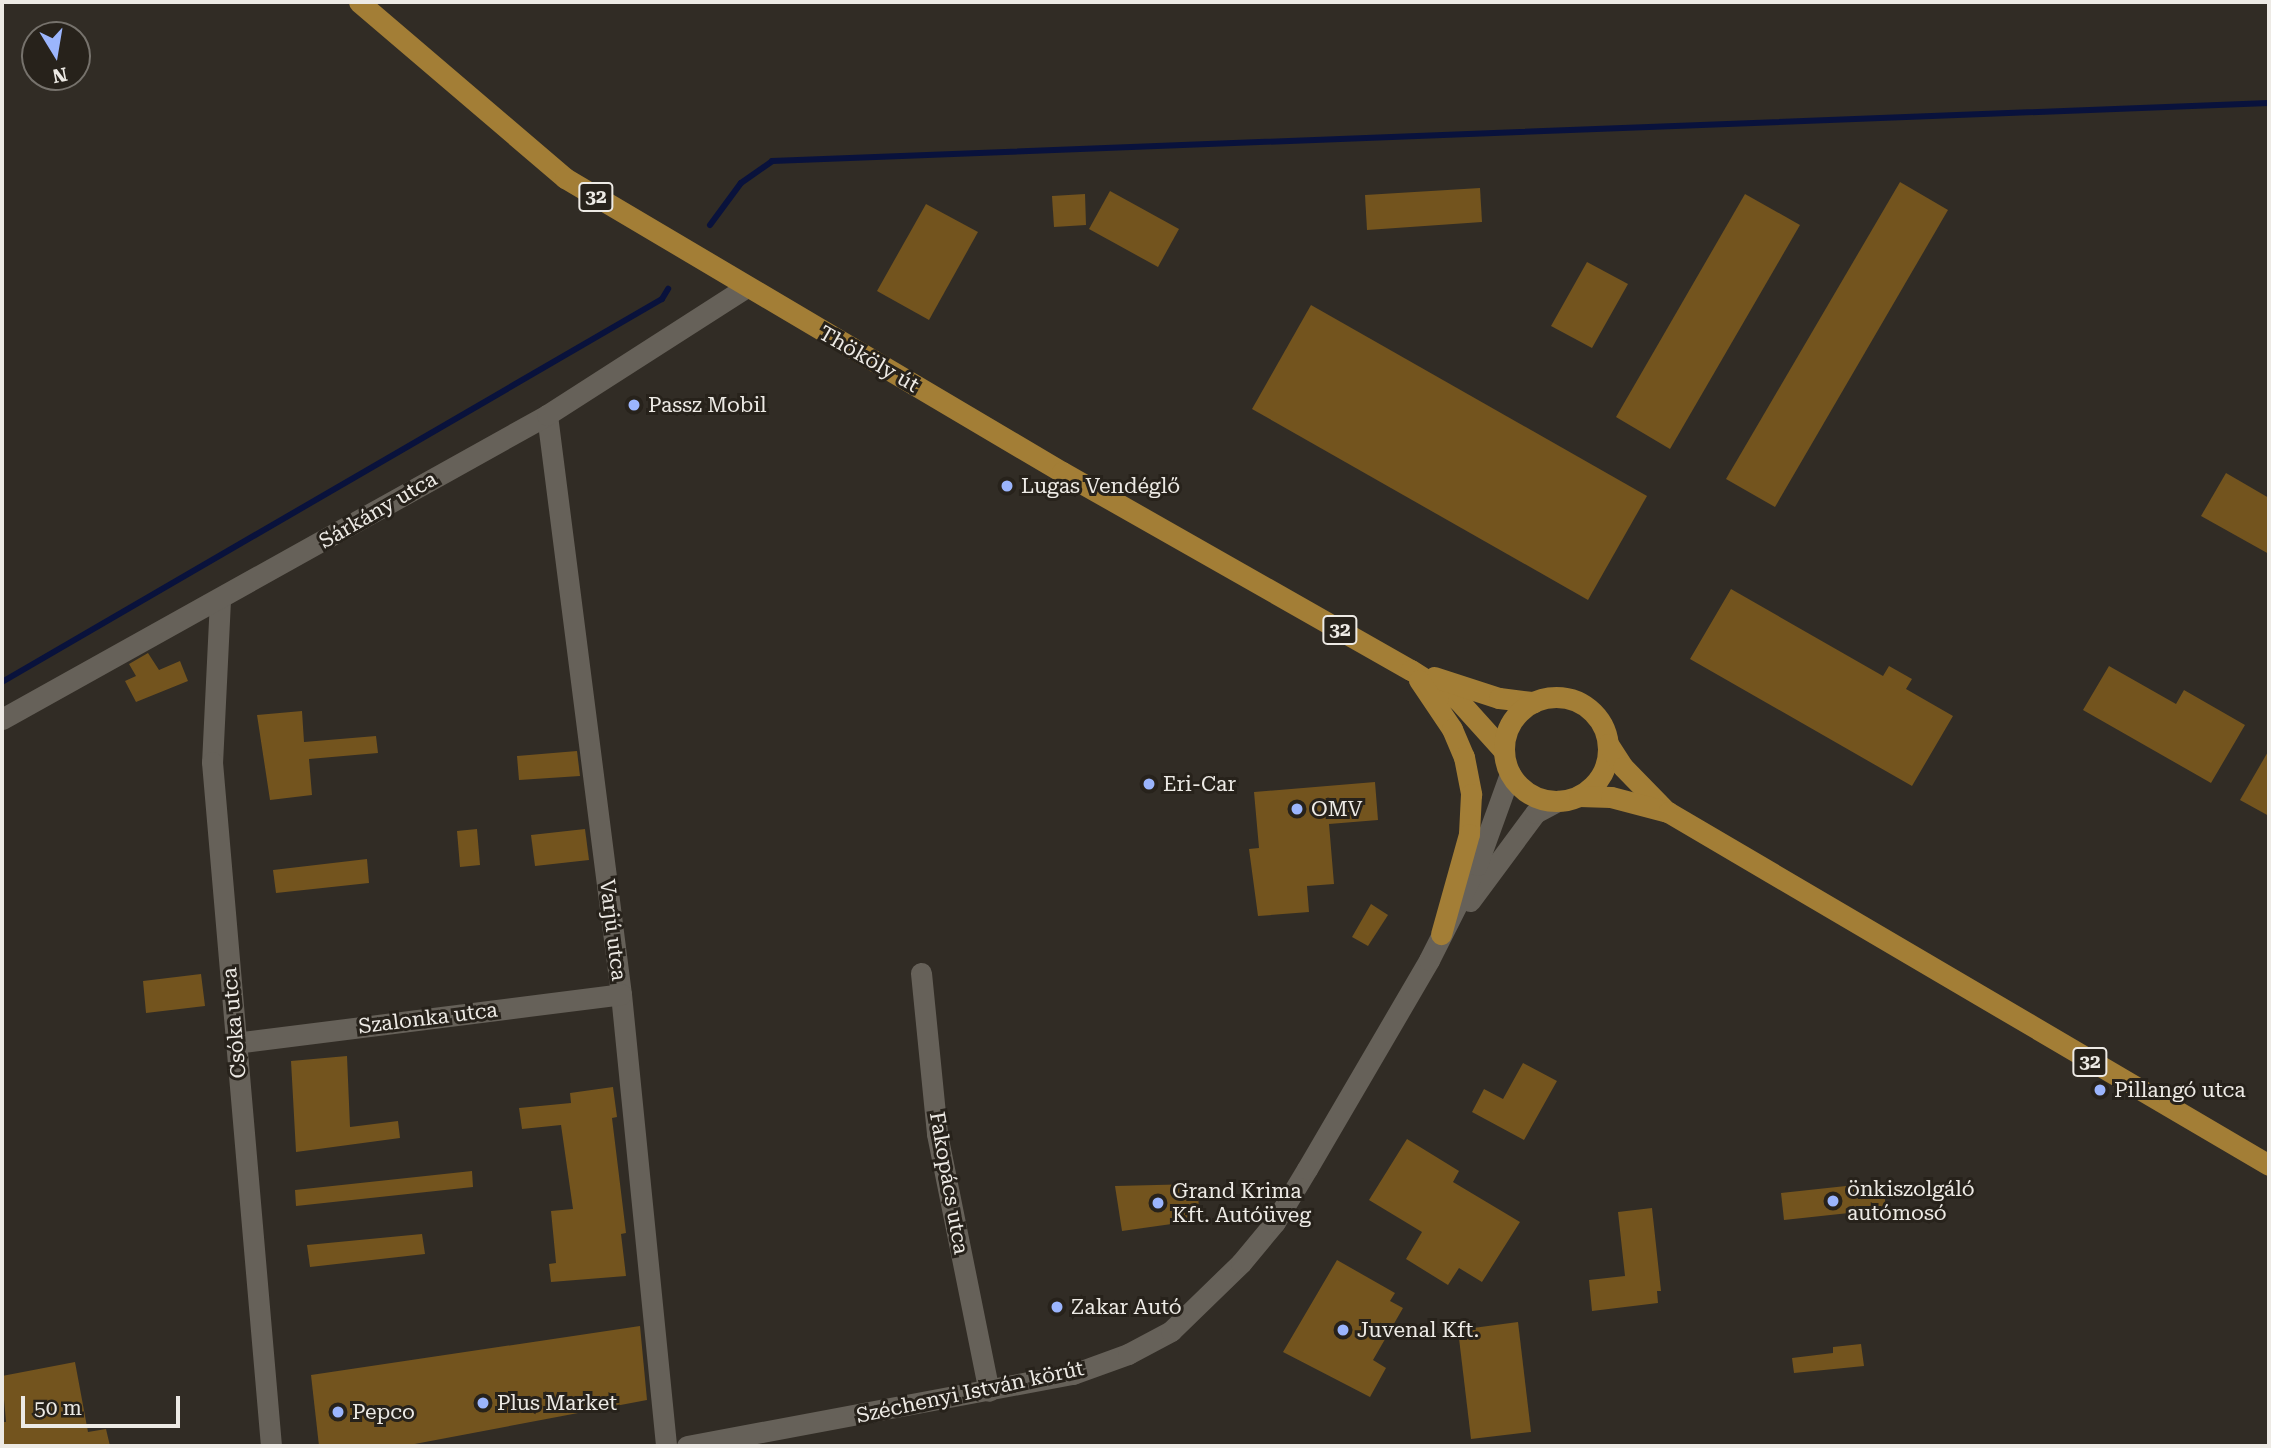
<!DOCTYPE html>
<html>
<head>
<meta charset="utf-8">
<style>
	body { margin:0 }
	#map { position:relative; width:2271px; height:1448px; overflow:hidden; background:#312c25; font-family:"Roboto Serif",serif }
	div>[style] { position:absolute }
	.stream>* { height:6px; margin:-3px; padding:0 3px; transform-origin:3px; border-radius:3px; background:#09123c }
	.building>* { inset:0; background:#73541e }
	.minor>* { height:21px; margin:-10.5px; padding:0 10.5px; transform-origin:10.5px; border-radius:10.5px; background:#666159 }
	.major>* { height:21px; margin:-10.5px; padding:0 10.5px; transform-origin:10.5px; border-radius:10.5px; background:#a37e36 }
	.major>.ring { margin:-10.5px; padding:0; box-sizing:content-box; background:none; border:21px solid #a37e36; border-radius:50% }
	.dots>* { width:19px; height:19px; translate:-50% -50%; box-sizing:border-box; border:4px solid #27221b; border-radius:50% }
	span { translate:-50% -50%; white-space:nowrap; text-align:center; line-height:1.15; -webkit-text-stroke:6px #27221b; paint-order:stroke }
	.shield-label span { padding:2px 5px; background:#27221b; border:2px solid; border-radius:5px; -webkit-text-stroke-width:0 }
	.shield-label { font-size:19px; color:#edeae5; font-weight:700 }
	.street-label { font-size:21px; color:#edeae5 }
	.poi-label { font-size:21px; color:#edeae5 }
	.left { translate:0 -50%; text-align:left }
	.frame { position:absolute; inset:0; border:4px solid #edeae5; pointer-events:none }
	.north { position:absolute; left:21px; top:21px; width:70px; height:70px; box-sizing:border-box; background:#27221b; border:2px solid #76726c; border-radius:50%; rotate:169deg; font-size:19px; font-weight:700; line-height:28px; text-align:center; color:#edeae5 }
	.north::after { content:''; display:block; margin:auto; width:24px; height:32px; background:#9bb5fd; clip-path:polygon(50% 0,100% 100%,50% 72%,0 100%) }
	.scale { position:absolute; left:21px; top:1396px; width:159px; height:32px; box-sizing:border-box; border:4px solid #edeae5; border-top:0; padding-left:9px; font-size:21px; line-height:24px; white-space:nowrap; color:#edeae5; -webkit-text-stroke:5px #27221b; paint-order:stroke }
</style>
</head>
<body>
<div id="map">
	<div class="stream">
		<div style="left:710px;top:225px;width:52px;rotate:-53.6deg"></div>
		<div style="left:741px;top:183px;width:38px;rotate:-35deg"></div>
		<div style="left:772px;top:161px;width:1498px;rotate:-2.22deg"></div>
		<div style="left:2px;top:682px;width:763px;rotate:-30.13deg"></div>
		<div style="left:662px;top:299px;width:12px;rotate:-59deg"></div>
	</div>
	<div class="building">
		<div style="clip-path:polygon(1900px 182px,1948px 210px,1775px 507px,1726px 479px)"></div>
		<div style="clip-path:polygon(1480px 188px,1482px 222px,1367px 230px,1365px 195px)"></div>
		<div style="clip-path:polygon(1110px 191px,1179px 229px,1158px 267px,1089px 229px)"></div>
		<div style="clip-path:polygon(1085px 194px,1086px 225px,1054px 227px,1052px 196px)"></div>
		<div style="clip-path:polygon(1745px 194px,1800px 225px,1670px 449px,1616px 417px)"></div>
		<div style="clip-path:polygon(926px 204px,978px 232px,929px 320px,877px 291px)"></div>
		<div style="clip-path:polygon(1587px 262px,1628px 284px,1592px 348px,1551px 326px)"></div>
		<div style="clip-path:polygon(1311px 305px,1647px 496px,1588px 600px,1252px 409px)"></div>
		<div style="clip-path:polygon(2226px 473px,2269px 498px,2269px 554px,2201px 516px)"></div>
		<div style="clip-path:polygon(1731px 589px,1883px 676px,1889px 666px,1912px 679px,1906px 689px,1953px 716px,1912px 786px,1690px 659px)"></div>
		<div style="clip-path:polygon(148px 653px,159px 670px,180px 661px,188px 681px,136px 702px,125px 681px,136px 676px,129px 664px)"></div>
		<div style="clip-path:polygon(2109px 666px,2176px 704px,2184px 690px,2245px 725px,2211px 783px,2083px 710px)"></div>
		<div style="clip-path:polygon(302px 711px,304px 742px,376px 736px,378px 753px,309px 759px,312px 795px,270px 800px,257px 715px)"></div>
		<div style="clip-path:polygon(2269px 750px,2269px 816px,2240px 800px)"></div>
		<div style="clip-path:polygon(577px 751px,580px 776px,519px 780px,517px 756px)"></div>
		<div style="clip-path:polygon(1375px 782px,1378px 820px,1329px 824px,1334px 884px,1307px 886px,1309px 912px,1258px 916px,1249px 849px,1259px 848px,1254px 792px)"></div>
		<div style="clip-path:polygon(477px 829px,480px 865px,460px 867px,457px 831px)"></div>
		<div style="clip-path:polygon(585px 829px,589px 860px,535px 866px,531px 835px)"></div>
		<div style="clip-path:polygon(367px 859px,369px 883px,276px 893px,273px 870px)"></div>
		<div style="clip-path:polygon(1371px 904px,1388px 915px,1368px 946px,1352px 937px)"></div>
		<div style="clip-path:polygon(201px 974px,205px 1006px,146px 1013px,143px 981px)"></div>
		<div style="clip-path:polygon(347px 1056px,350px 1127px,398px 1121px,400px 1138px,296px 1152px,291px 1061px)"></div>
		<div style="clip-path:polygon(1523px 1063px,1557px 1081px,1524px 1140px,1472px 1112px,1484px 1089px,1503px 1099px)"></div>
		<div style="clip-path:polygon(613px 1087px,617px 1117px,612px 1118px,626px 1233px,621px 1234px,626px 1276px,551px 1282px,549px 1264px,556px 1263px,551px 1211px,573px 1209px,561px 1125px,522px 1129px,519px 1108px,571px 1103px,570px 1093px)"></div>
		<div style="clip-path:polygon(1407px 1139px,1459px 1171px,1453px 1182px,1520px 1222px,1482px 1282px,1459px 1268px,1448px 1285px,1406px 1259px,1422px 1232px,1369px 1200px)"></div>
		<div style="clip-path:polygon(472px 1171px,473px 1187px,296px 1206px,295px 1190px)"></div>
		<div style="clip-path:polygon(1883px 1182px,1886px 1209px,1784px 1220px,1781px 1193px)"></div>
		<div style="clip-path:polygon(1197px 1184px,1200px 1220px,1122px 1231px,1115px 1186px)"></div>
		<div style="clip-path:polygon(1652px 1208px,1661px 1291px,1657px 1291px,1658px 1303px,1592px 1311px,1589px 1280px,1625px 1276px,1618px 1212px)"></div>
		<div style="clip-path:polygon(422px 1234px,425px 1254px,310px 1267px,307px 1245px)"></div>
		<div style="clip-path:polygon(1337px 1260px,1395px 1293px,1390px 1301px,1403px 1308px,1373px 1360px,1386px 1368px,1370px 1397px,1283px 1352px)"></div>
		<div style="clip-path:polygon(1518px 1322px,1531px 1432px,1471px 1439px,1458px 1330px)"></div>
		<div style="clip-path:polygon(640px 1326px,647px 1400px,404px 1446px,319px 1446px,311px 1375px)"></div>
		<div style="clip-path:polygon(1861px 1344px,1864px 1366px,1794px 1373px,1792px 1358px,1833px 1353px,1833px 1347px)"></div>
		<div style="clip-path:polygon(75px 1362px,88px 1432px,106px 1429px,110px 1446px,2px 1446px,2px 1422px,6px 1422px,2px 1376px)"></div>
	</div>
	<div class="minor">
		<div style="left:547px;top:415px;width:584px;rotate:82.72deg"></div>
		<div style="left:621px;top:994px;width:454px;rotate:84.3deg"></div>
		<div style="left:220px;top:600px;width:162px;rotate:92.8deg"></div>
		<div style="left:212px;top:762px;width:687px;rotate:85.07deg"></div>
		<div style="left:2px;top:719px;width:624px;rotate:-29.15deg"></div>
		<div style="left:547px;top:415px;width:235px;rotate:-32.7deg"></div>
		<div style="left:1470px;top:901px;width:109px;rotate:-53.5deg"></div>
		<div style="left:1535px;top:813px;width:26px;rotate:-28deg"></div>
		<div style="left:921px;top:973px;width:162px;rotate:84.3deg"></div>
		<div style="left:937px;top:1134px;width:262px;rotate:78.6deg"></div>
		<div style="left:235px;top:1043px;width:389px;rotate:-7.2deg"></div>
		<div style="left:687px;top:1446px;width:393px;rotate:-10.6deg"></div>
		<div style="left:1073px;top:1374px;width:59px;rotate:-20deg"></div>
		<div style="left:1128px;top:1354px;width:49px;rotate:-28.1deg"></div>
		<div style="left:1171px;top:1331px;width:98px;rotate:-44.2deg"></div>
		<div style="left:1241px;top:1263px;width:53px;rotate:-50.3deg"></div>
		<div style="left:1275px;top:1222px;width:62px;rotate:-58.9deg"></div>
		<div style="left:1307px;top:1169px;width:242px;rotate:-59.7deg"></div>
		<div style="left:1429px;top:960px;width:106px;rotate:-63.2deg"></div>
		<div style="left:1477px;top:865px;width:97px;rotate:-70.1deg"></div>
	</div>
	<div class="major">
		<div style="left:359px;top:2px;width:271px;rotate:40.5deg"></div>
		<div style="left:565px;top:178px;width:577px;rotate:30.61deg"></div>
		<div style="left:1062px;top:472px;width:401px;rotate:29.6deg"></div>
		<div style="left:1411px;top:670px;width:56px;rotate:32.6deg"></div>
		<div style="left:1458px;top:700px;width:67px;rotate:48deg"></div>
		<div style="left:1434px;top:677px;width:68px;rotate:17.9deg"></div>
		<div style="left:1499px;top:698px;width:35px;rotate:7deg"></div>
		<div style="left:1419px;top:680px;width:59px;rotate:56deg"></div>
		<div style="left:1452px;top:729px;width:30px;rotate:67deg"></div>
		<div style="left:1464px;top:757px;width:38px;rotate:79deg"></div>
		<div style="left:1471px;top:794px;width:40px;rotate:92.9deg"></div>
		<div style="left:1469px;top:834px;width:104px;rotate:105.6deg"></div>
		<div class="ring" style="left:1504px;top:697px;width:83px;height:83px"></div>
		<div style="left:1608px;top:744px;width:27px;rotate:57deg"></div>
		<div style="left:1623px;top:767px;width:62px;rotate:45.7deg"></div>
		<div style="left:1579px;top:796px;width:32px;rotate:2deg"></div>
		<div style="left:1611px;top:797px;width:59px;rotate:14.7deg"></div>
		<div style="left:1668px;top:812px;width:697px;rotate:30.43deg"></div>
	</div>
	<div class="dots">
		<div style="left:634px;top:405px;background:#9bb5fd"></div>
		<div style="left:1007px;top:486px;background:#9bb5fd"></div>
		<div style="left:1149px;top:784px;background:#9bb5fd"></div>
		<div style="left:1297px;top:809px;background:#9bb5fd"></div>
		<div style="left:2100px;top:1090px;background:#9bb5fd"></div>
		<div style="left:1833px;top:1201px;background:#9bb5fd"></div>
		<div style="left:1158px;top:1203px;background:#9bb5fd"></div>
		<div style="left:1057px;top:1307px;background:#9bb5fd"></div>
		<div style="left:1343px;top:1330px;background:#9bb5fd"></div>
		<div style="left:483px;top:1403px;background:#9bb5fd"></div>
		<div style="left:338px;top:1412px;background:#9bb5fd"></div>
	</div>
	<div class="shield-label">
		<span style="left:596px;top:197px">32</span>
		<span style="left:1340px;top:630px">32</span>
		<span style="left:2090px;top:1062px">32</span>
	</div>
	<div class="street-label">
		<span style="left:869px;top:359px;rotate:30deg">Thököly út</span>
		<span style="left:378px;top:510px;rotate:-30deg">Sárkány utca</span>
		<span style="left:613px;top:930px;rotate:83deg">Varjú utca</span>
		<span style="left:428px;top:1018px;rotate:-7deg">Szalonka utca</span>
		<span style="left:234px;top:1023px;rotate:-95deg">Csóka utca</span>
		<span style="left:949px;top:1183px;rotate:80deg">Fakopács utca</span>
		<span style="left:970px;top:1392px;rotate:-12deg">Széchenyi István körút</span>
	</div>
	<div class="poi-label">
		<span class="left" style="left:648px;top:405px">Passz Mobil</span>
		<span class="left" style="left:1021px;top:486px">Lugas Vendéglő</span>
		<span class="left" style="left:1163px;top:784px">Eri-Car</span>
		<span class="left" style="left:1311px;top:809px">OMV</span>
		<span class="left" style="left:2114px;top:1090px">Pillangó utca</span>
		<span class="left" style="left:1847px;top:1201px">önkiszolgáló<br>autómosó</span>
		<span class="left" style="left:1172px;top:1203px">Grand Krima<br>Kft. Autóüveg</span>
		<span class="left" style="left:1071px;top:1307px">Zakar Autó</span>
		<span class="left" style="left:1357px;top:1330px">Juvenal Kft.</span>
		<span class="left" style="left:497px;top:1403px">Plus Market</span>
		<span class="left" style="left:352px;top:1412px">Pepco</span>
	</div>
	<div class="frame"></div>
	<div class="north">N</div>
	<div class="scale">50 m</div>
</div>
</body>
</html>
